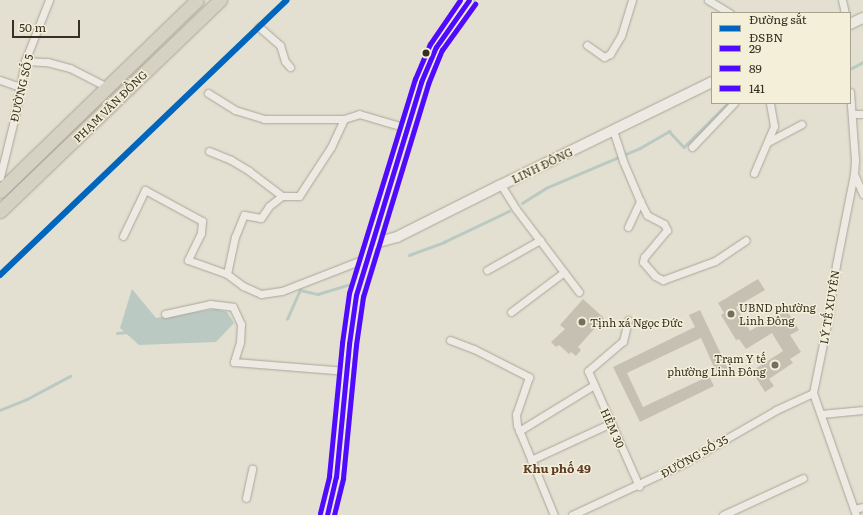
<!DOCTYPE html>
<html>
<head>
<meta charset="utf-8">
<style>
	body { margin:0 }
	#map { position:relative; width:863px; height:515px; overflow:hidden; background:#e3e0d1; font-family:Literata,serif }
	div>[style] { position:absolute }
	.water>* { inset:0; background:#bbc9c3 }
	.stream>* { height:2.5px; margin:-1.25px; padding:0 1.25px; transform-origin:1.25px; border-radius:1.25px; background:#bbc9c3 }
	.building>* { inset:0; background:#c6c0b2 }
	.roads { filter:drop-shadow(0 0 1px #a9a599) drop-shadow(0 0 1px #a9a599) }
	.street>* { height:7px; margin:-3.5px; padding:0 3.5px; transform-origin:3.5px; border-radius:3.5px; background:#eceae2 }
	.secondary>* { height:10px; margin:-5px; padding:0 5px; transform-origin:5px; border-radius:5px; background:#eceae2 }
	.highway>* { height:13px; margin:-6.5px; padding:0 6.5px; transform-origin:6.5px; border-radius:6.5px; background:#d5d2c3 }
	.bus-1>* { height:5px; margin:-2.5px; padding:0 2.5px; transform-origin:2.5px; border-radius:2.5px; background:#4f0aff }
	.bus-2>* { height:5px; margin:-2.5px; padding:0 2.5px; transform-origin:2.5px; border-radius:2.5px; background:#4f0aff }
	.bus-3>* { height:5px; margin:-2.5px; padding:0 2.5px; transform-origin:2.5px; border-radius:2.5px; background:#4f0aff }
	.rail-1>* { height:6px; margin:-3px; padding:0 3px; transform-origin:3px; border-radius:3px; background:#0065bd }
	.dots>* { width:11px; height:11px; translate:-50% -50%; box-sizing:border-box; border:2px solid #f3efd9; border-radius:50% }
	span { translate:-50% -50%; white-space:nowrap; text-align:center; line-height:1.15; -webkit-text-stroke:3px #f3efd9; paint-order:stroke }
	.street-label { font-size:11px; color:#373022 }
	.poi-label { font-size:11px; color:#373022 }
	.left { translate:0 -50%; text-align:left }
	.right { translate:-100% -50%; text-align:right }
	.neighbourhood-label { font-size:12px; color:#603b26; font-weight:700 }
	.legend { position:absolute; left:711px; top:12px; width:140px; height:92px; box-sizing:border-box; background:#f3efd9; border:1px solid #a8a390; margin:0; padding:5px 7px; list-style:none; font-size:12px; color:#373022 }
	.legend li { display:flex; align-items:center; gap:8px; height:20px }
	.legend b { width:20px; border:1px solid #a8a390 }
	.scale { position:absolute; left:12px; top:20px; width:68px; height:18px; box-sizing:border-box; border:2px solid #373022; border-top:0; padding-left:5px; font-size:12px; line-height:14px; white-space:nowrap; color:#373022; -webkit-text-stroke:3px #f3efd9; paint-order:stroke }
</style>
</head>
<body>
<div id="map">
	<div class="water">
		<div style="clip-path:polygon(132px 289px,156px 318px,216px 309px,227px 312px,234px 323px,216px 342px,139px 345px,120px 328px)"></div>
	</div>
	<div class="stream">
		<div style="left:850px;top:69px;width:15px;rotate:-28deg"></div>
		<div style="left:522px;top:203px;width:28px;rotate:-32deg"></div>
		<div style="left:546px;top:188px;width:102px;rotate:-23.1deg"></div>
		<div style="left:640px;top:148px;width:34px;rotate:-30deg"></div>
		<div style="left:669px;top:131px;width:22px;rotate:47deg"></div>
		<div style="left:684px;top:147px;width:62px;rotate:-45deg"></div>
		<div style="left:409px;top:255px;width:37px;rotate:-20deg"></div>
		<div style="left:444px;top:242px;width:72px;rotate:-25.5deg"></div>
		<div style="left:287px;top:319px;width:32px;rotate:-66deg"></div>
		<div style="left:300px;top:290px;width:18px;rotate:13deg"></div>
		<div style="left:318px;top:294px;width:34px;rotate:-17deg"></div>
		<div style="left:117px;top:333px;width:10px;rotate:-6deg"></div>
		<div style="left:0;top:410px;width:29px;rotate:-22deg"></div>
		<div style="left:27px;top:399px;width:49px;rotate:-28.1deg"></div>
	</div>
	<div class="building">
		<div style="clip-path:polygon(758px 279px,765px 290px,736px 307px,750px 331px,786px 309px,799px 330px,790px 335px,801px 352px,790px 359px,793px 363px,769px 379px,774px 386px,765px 392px,752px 371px,783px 351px,772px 333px,746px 349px,739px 339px,736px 340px,721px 315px,724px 313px,718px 303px)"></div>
		<div style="clip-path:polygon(583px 299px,604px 318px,578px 347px,581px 350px,576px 356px,571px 352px,569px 354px,559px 345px,556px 347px,551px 342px,565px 329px,560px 325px)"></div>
		<div style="clip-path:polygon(700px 310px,729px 371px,718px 376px,701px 338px,627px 373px,643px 407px,709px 376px,714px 386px,640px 422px,613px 367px,695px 327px,689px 315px)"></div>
	</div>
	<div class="roads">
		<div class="street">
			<div style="left:708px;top:0;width:26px;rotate:31deg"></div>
			<div style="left:842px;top:0;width:13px;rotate:77deg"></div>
			<div style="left:259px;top:27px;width:28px;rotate:41deg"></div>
			<div style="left:280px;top:45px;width:17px;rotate:73deg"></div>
			<div style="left:285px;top:61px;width:8px;rotate:50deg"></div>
			<div style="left:587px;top:45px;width:21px;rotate:35deg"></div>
			<div style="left:604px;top:57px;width:7px;rotate:-27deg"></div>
			<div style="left:610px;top:54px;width:21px;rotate:-59deg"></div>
			<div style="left:621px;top:36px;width:38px;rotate:-73deg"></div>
			<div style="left:25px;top:61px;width:22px;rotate:3deg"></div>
			<div style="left:47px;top:62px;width:24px;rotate:15deg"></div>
			<div style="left:70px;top:68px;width:42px;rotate:27.2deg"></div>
			<div style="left:0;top:80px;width:21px;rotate:19deg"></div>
			<div style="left:850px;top:92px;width:68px;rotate:85.8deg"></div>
			<div style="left:855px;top:160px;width:14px;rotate:94deg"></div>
			<div style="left:854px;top:174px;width:93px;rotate:101.2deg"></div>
			<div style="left:836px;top:265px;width:60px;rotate:98.7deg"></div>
			<div style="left:827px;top:324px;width:70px;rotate:101.5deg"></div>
			<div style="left:813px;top:393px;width:129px;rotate:70.6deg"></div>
			<div style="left:208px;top:93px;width:32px;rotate:32deg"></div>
			<div style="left:235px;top:110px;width:30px;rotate:17deg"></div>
			<div style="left:264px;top:119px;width:80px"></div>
			<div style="left:344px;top:119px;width:16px;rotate:-18deg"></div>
			<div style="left:359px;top:114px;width:50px;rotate:16.3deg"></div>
			<div style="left:852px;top:114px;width:11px"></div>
			<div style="left:613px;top:130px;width:33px;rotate:72deg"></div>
			<div style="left:623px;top:161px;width:43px;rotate:67deg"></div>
			<div style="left:640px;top:201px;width:16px;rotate:63deg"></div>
			<div style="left:647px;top:215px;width:19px;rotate:28deg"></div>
			<div style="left:664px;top:224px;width:7px;rotate:63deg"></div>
			<div style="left:667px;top:230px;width:35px;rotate:130deg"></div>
			<div style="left:644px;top:257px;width:5px;rotate:101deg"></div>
			<div style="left:643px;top:262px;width:18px;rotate:49deg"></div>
			<div style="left:655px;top:276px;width:9px;rotate:27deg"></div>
			<div style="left:663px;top:280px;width:55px;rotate:-20.1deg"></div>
			<div style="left:715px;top:261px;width:37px;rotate:-34deg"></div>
			<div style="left:768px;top:142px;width:38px;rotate:-28deg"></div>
			<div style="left:692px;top:147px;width:61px;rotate:-46.3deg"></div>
			<div style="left:209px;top:151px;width:24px;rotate:22deg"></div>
			<div style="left:231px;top:160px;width:21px;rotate:31deg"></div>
			<div style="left:249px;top:171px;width:41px;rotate:37.1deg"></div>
			<div style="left:754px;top:173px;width:51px;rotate:-66.9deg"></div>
			<div style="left:774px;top:126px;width:23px;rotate:-100deg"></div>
			<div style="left:854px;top:174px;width:22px;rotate:66deg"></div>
			<div style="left:0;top:177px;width:59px;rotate:-76.2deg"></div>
			<div style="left:14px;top:120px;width:60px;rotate:-79.4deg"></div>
			<div style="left:25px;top:61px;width:66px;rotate:-68.5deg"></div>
			<div style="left:501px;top:185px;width:28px;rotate:58deg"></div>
			<div style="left:516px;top:209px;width:104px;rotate:52.8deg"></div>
			<div style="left:628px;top:227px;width:29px;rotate:-65deg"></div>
			<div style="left:123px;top:236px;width:51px;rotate:-64.4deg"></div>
			<div style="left:145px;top:190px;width:65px;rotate:28.5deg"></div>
			<div style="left:202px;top:221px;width:12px;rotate:95deg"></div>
			<div style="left:201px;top:233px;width:30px;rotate:116deg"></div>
			<div style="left:188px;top:260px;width:41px;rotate:19.7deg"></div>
			<div style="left:227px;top:274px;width:20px;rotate:37deg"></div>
			<div style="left:243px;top:286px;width:20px;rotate:24deg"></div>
			<div style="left:261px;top:294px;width:21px;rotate:-8deg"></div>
			<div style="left:282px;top:291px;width:91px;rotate:-21.2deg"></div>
			<div style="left:487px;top:270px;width:61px;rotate:-29.5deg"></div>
			<div style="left:227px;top:274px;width:38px;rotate:-78deg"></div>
			<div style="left:235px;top:237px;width:24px;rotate:-68deg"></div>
			<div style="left:244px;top:215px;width:17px;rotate:10deg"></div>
			<div style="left:261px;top:218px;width:14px;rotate:-56deg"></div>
			<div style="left:269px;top:206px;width:16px;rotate:-38deg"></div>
			<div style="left:282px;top:196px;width:17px"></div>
			<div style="left:299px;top:196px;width:59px;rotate:-56.9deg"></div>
			<div style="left:331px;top:147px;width:31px;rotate:-65deg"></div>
			<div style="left:511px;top:312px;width:66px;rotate:-37deg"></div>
			<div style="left:165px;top:314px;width:46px;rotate:-12.5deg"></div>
			<div style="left:210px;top:304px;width:23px;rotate:7deg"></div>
			<div style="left:233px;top:307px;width:19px;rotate:65deg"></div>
			<div style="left:241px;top:324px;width:18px;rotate:93deg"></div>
			<div style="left:240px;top:342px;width:21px;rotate:107deg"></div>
			<div style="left:234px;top:362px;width:113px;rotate:4.6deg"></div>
			<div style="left:628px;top:320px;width:22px;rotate:103deg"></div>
			<div style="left:623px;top:341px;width:46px;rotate:139.4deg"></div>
			<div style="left:588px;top:371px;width:126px;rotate:66.1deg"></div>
			<div style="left:450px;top:340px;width:26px;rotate:21deg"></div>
			<div style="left:474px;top:349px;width:62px;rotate:27deg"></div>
			<div style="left:529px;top:377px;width:39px;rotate:109deg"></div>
			<div style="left:516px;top:414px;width:11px;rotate:85deg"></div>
			<div style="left:517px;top:425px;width:97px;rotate:67.7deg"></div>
			<div style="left:821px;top:414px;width:42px;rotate:-5.4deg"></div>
			<div style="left:519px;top:431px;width:88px;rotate:-31.5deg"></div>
			<div style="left:531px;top:460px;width:88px;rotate:-24.8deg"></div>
			<div style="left:246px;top:498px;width:30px;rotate:-78deg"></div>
			<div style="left:854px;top:509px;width:9px;rotate:-13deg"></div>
			<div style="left:572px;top:515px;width:123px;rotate:-24.9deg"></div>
			<div style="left:684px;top:463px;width:106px;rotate:-29.9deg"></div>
			<div style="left:776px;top:410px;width:41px;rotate:-24.7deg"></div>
			<div style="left:723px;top:515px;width:88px;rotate:-24.8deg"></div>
		</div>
		<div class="secondary">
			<div style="left:850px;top:24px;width:14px;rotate:-25deg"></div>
			<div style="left:371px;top:244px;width:27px;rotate:-15deg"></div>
			<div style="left:397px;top:237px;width:116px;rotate:-26.6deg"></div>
			<div style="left:501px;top:185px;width:235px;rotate:-26deg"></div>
			<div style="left:327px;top:515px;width:39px;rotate:-77deg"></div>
			<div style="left:336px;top:477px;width:134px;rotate:-84.4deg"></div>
			<div style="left:349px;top:344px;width:49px;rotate:-81.9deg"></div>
			<div style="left:356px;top:295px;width:223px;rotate:-73deg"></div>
			<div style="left:421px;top:82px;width:38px;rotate:-67deg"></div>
			<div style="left:436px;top:47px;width:57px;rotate:-54.9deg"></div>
		</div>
		<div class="highway">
			<div style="left:0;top:191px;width:274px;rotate:-44.1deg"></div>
			<div style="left:0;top:211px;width:305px;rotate:-43.8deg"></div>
		</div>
	</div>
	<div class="bus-1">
		<div style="left:327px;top:515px;width:39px;rotate:-77deg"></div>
		<div style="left:336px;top:477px;width:134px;rotate:-84.4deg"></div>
		<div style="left:349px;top:344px;width:49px;rotate:-81.9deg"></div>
		<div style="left:356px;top:295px;width:223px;rotate:-73deg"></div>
		<div style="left:421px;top:82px;width:38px;rotate:-67deg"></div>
		<div style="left:436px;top:47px;width:57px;rotate:-54.9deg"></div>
	</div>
	<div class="bus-2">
		<div style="left:334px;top:515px;width:38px;rotate:-76deg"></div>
		<div style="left:343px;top:478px;width:134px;rotate:-84.4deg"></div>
		<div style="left:356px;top:345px;width:49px;rotate:-81.7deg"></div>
		<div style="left:363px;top:297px;width:223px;rotate:-73deg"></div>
		<div style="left:428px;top:84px;width:37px;rotate:-68deg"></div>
		<div style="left:442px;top:50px;width:57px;rotate:-54.3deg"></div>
	</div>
	<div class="bus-3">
		<div style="left:320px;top:513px;width:38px;rotate:-76deg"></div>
		<div style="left:329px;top:476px;width:134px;rotate:-84.4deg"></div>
		<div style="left:342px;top:343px;width:50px;rotate:-82deg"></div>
		<div style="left:349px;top:293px;width:224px;rotate:-72.9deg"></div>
		<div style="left:415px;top:79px;width:38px;rotate:-67deg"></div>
		<div style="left:430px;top:44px;width:53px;rotate:-55.7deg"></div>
	</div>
	<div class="rail-1">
		<div style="left:0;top:275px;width:397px;rotate:-43.8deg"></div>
	</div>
	<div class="dots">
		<div style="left:426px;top:53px;background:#373022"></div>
		<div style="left:731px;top:314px;background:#736e5f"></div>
		<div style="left:582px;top:322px;background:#736e5f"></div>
		<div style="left:775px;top:365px;background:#736e5f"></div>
	</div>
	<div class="street-label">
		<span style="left:21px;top:88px;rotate:-77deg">ĐƯỜNG SỐ 5</span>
		<span style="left:110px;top:106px;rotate:-44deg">PHẠM VĂN ĐỒNG</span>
		<span style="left:542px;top:165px;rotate:-26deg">LINH ĐÔNG</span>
		<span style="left:829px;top:307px;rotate:-81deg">LÝ TẾ XUYÊN</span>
		<span style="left:613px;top:428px;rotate:66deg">HẺM 30</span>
		<span style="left:694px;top:456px;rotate:-29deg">ĐƯỜNG SỐ 35</span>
	</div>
	<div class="poi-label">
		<span class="left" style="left:739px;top:314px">UBND phường<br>Linh Đông</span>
		<span class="left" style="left:590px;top:322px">Tịnh xá Ngọc Đức</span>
		<span class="right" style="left:766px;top:365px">Trạm Y tế<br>phường Linh Đông</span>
	</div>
	<div class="neighbourhood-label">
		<span style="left:557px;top:469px">Khu phố 49</span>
	</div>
	<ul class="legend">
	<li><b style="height:5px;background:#0065bd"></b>Đường sắt ĐSBN</li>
	<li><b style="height:5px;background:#4f0aff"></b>29</li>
	<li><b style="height:5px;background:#4f0aff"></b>89</li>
	<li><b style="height:5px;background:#4f0aff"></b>141</li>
	</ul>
	<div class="scale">50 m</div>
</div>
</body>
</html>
